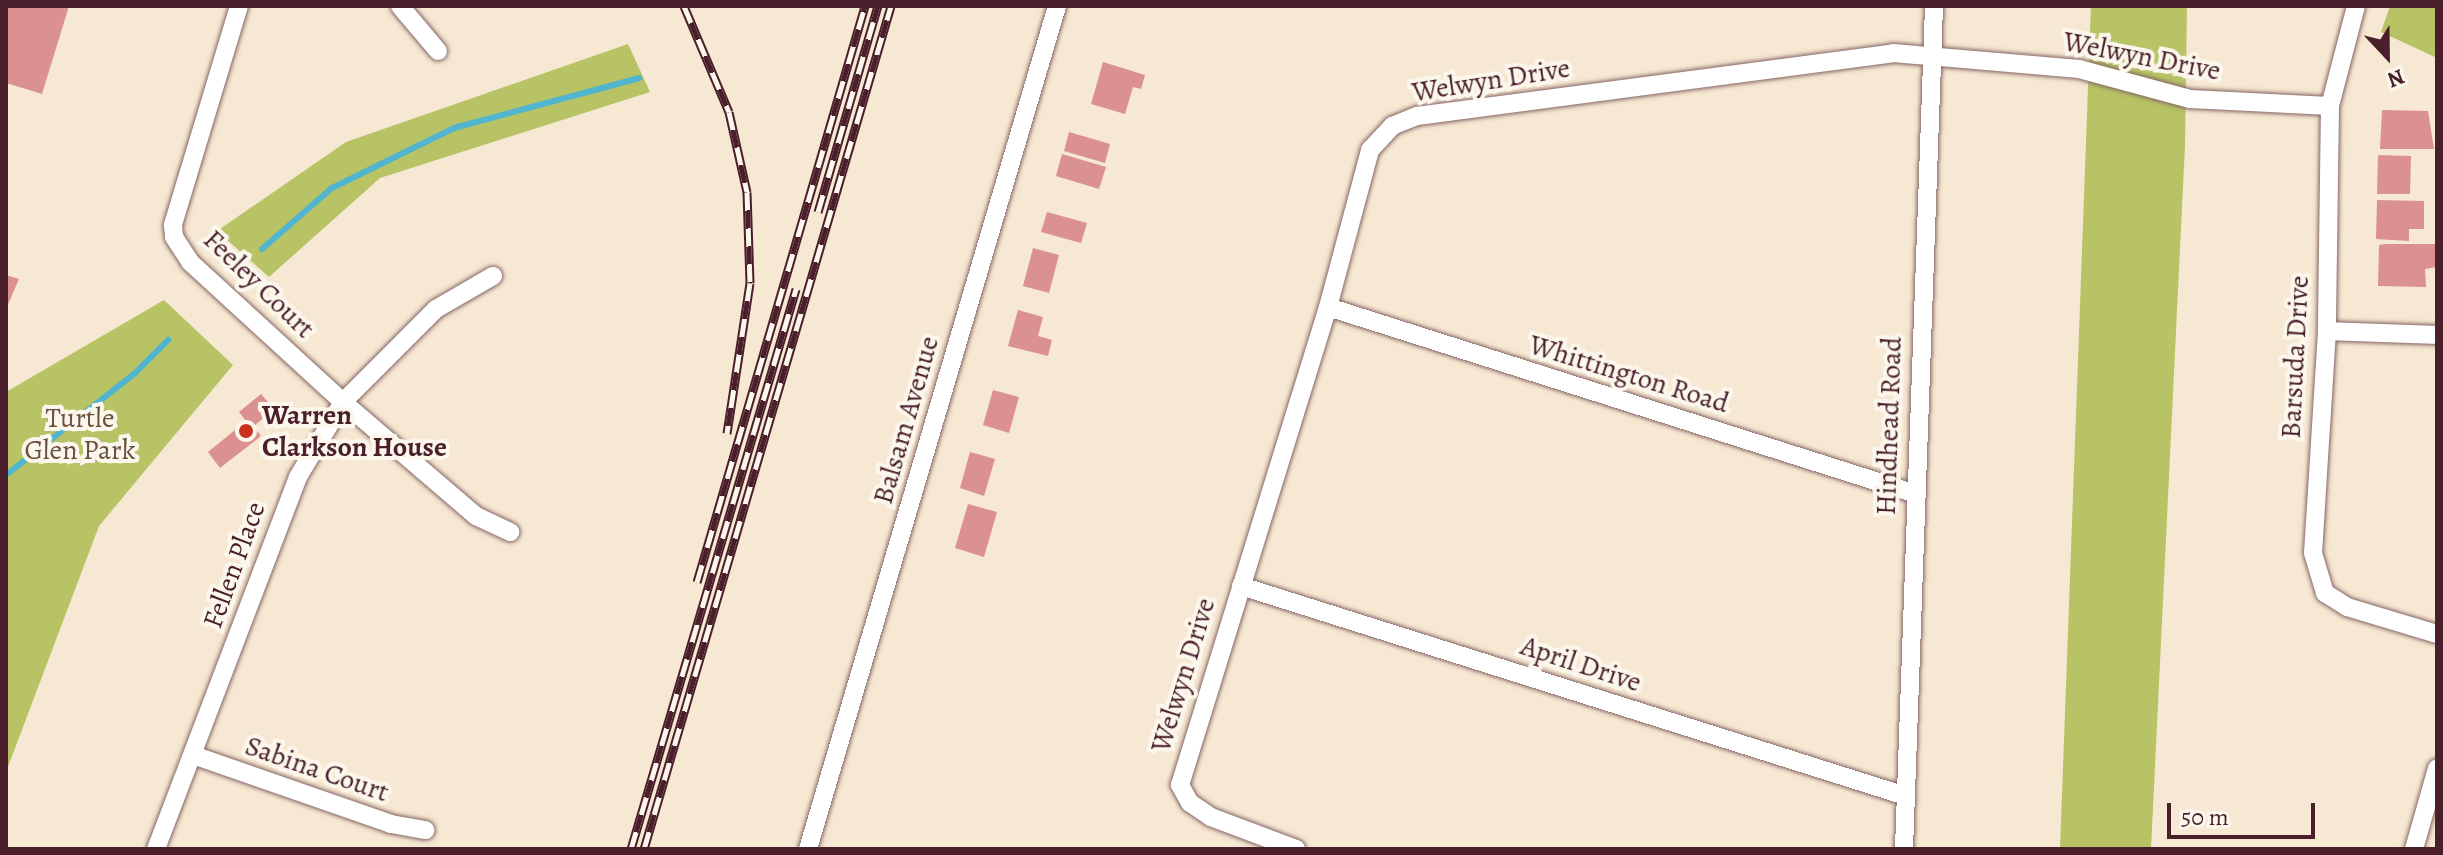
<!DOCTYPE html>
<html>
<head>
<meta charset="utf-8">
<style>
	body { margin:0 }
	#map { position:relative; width:2443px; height:855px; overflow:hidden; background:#f6e8d2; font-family:Alegreya,serif }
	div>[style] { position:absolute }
	.green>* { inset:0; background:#b7c365 }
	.stream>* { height:6px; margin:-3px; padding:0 3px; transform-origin:3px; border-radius:3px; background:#51b5d0 }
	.building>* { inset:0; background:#db9190 }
	.roads { filter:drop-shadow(0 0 2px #866565) drop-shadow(0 0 2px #866565) }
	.minor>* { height:18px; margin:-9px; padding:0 9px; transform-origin:9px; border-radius:9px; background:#fff }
	.rail>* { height:9px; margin-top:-4.5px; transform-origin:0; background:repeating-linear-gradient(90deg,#fbf7ec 0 18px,#4a1f2b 0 36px); box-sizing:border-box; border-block:2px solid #4a1f2b }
	.dots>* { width:22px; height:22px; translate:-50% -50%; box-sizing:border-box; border:4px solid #fbf7ec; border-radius:50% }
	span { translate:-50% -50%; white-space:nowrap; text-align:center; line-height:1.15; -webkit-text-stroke:8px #fbf7ec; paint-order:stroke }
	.street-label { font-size:28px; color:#4a1f2b }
	.poi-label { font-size:28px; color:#4a1f2b; font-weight:700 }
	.left { translate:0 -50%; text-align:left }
	.park-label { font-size:28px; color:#6b503c }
	.frame { position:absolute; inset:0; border:8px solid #4a1f2b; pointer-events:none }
	.north { position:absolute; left:2347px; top:16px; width:80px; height:80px; -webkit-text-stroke:6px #fbf7ec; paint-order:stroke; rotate:158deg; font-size:22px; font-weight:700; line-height:32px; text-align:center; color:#4a1f2b }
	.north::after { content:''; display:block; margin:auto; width:28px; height:36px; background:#4a1f2b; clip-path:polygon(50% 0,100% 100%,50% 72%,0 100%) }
	.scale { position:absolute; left:2167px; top:803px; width:148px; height:36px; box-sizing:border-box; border:4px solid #4a1f2b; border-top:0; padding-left:10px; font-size:24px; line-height:28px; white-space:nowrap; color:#4a1f2b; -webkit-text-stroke:6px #fbf7ec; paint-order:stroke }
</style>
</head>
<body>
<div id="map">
	<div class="green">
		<div style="clip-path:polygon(2091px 6px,2187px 6px,2185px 145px,2151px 849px,2060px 849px)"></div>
		<div style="clip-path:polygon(2390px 6px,2437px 6px,2437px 58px,2381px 32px)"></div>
		<div style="clip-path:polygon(628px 44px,650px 92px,380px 178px,269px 277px,217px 231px,346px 142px)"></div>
		<div style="clip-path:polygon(164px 300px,233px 365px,99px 526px,6px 772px,6px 392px)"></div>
	</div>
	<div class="stream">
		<div style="left:262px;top:249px;width:93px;rotate:-41.1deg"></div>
		<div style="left:332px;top:188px;width:136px;rotate:-26.2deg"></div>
		<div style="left:454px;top:128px;width:192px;rotate:-15.1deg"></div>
		<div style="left:6px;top:475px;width:164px;rotate:-38.3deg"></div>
		<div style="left:135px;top:373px;width:47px;rotate:-45deg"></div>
	</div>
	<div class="building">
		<div style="clip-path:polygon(6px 6px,69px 6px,42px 94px,6px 83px)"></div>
		<div style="clip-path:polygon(1103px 62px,1145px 75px,1141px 89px,1133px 87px,1125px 114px,1091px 104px)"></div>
		<div style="clip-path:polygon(2382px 110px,2428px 111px,2434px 149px,2380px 149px)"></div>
		<div style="clip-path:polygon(1069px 132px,1110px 144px,1105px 163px,1064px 151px)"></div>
		<div style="clip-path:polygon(1062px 154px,1106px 167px,1099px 189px,1056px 176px)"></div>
		<div style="clip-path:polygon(2378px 155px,2411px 156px,2410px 194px,2377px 194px)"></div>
		<div style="clip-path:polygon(2377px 200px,2424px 201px,2424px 229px,2409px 229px,2409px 241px,2376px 239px)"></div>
		<div style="clip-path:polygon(1047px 212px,1087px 223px,1081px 243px,1041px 232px)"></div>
		<div style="clip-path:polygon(2385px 244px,2437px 244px,2437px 267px,2425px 269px,2426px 287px,2378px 286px,2379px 245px)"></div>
		<div style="clip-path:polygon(1033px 248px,1059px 255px,1049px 293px,1023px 286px)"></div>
		<div style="clip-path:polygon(6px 275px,19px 279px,6px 309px)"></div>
		<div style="clip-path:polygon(1018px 310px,1043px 317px,1038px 336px,1052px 340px,1048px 356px,1008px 346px)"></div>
		<div style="clip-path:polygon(993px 390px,1019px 397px,1009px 433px,983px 425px)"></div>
		<div style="clip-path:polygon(261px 394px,274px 409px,254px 426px,261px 436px,220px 468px,208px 452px,246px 421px,239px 412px)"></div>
		<div style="clip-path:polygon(970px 452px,995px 459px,984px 496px,960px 488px)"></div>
		<div style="clip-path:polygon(968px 504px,997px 512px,984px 557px,955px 548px)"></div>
	</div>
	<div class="roads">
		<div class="minor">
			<div style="left:239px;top:6px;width:229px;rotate:106.8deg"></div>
			<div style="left:173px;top:225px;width:12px;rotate:85deg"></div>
			<div style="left:174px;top:237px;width:30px;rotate:57deg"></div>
			<div style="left:190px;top:262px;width:207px;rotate:42.5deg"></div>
			<div style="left:343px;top:402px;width:175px;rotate:40.6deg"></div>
			<div style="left:476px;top:516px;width:38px;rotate:25deg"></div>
			<div style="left:400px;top:6px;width:59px;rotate:49.8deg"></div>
			<div style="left:2356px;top:6px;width:103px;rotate:104.6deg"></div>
			<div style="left:2330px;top:106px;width:225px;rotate:90.8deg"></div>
			<div style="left:2327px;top:331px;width:222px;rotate:93.6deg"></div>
			<div style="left:2313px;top:553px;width:42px;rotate:73.3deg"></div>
			<div style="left:2325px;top:593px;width:26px;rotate:32deg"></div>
			<div style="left:2347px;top:607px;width:94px;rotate:16.7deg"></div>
			<div style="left:1328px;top:307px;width:614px;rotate:17.64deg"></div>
			<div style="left:2327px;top:331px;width:110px;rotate:2.1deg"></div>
			<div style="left:1241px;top:586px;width:697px;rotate:17.53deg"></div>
			<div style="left:193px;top:755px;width:210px;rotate:19.2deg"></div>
			<div style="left:391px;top:824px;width:35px;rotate:10deg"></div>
			<div style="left:156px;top:849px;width:398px;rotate:-69.1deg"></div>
			<div style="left:298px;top:477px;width:87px;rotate:-59deg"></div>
			<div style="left:343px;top:402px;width:132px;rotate:-45deg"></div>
			<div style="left:436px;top:309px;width:66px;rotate:-30.1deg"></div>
			<div style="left:808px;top:849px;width:879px;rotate:-73.54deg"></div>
			<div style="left:1296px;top:849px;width:91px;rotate:-159.4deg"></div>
			<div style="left:1211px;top:817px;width:25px;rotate:-146deg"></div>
			<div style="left:1190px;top:803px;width:21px;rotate:-119deg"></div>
			<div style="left:1180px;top:785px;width:500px;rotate:-72.8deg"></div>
			<div style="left:1328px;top:307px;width:163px;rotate:-75deg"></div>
			<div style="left:1370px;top:150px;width:33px;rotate:-47deg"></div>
			<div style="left:1392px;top:126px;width:27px;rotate:-22deg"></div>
			<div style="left:1417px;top:116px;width:480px;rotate:-7.5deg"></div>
			<div style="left:1893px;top:53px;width:187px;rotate:4.9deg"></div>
			<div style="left:2079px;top:69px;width:115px;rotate:15.1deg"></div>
			<div style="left:2190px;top:99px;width:140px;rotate:2.9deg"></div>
			<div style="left:1904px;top:849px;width:844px;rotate:-87.96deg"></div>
			<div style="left:2414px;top:849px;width:84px;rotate:-74.1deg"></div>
		</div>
	</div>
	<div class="rail">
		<div style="left:684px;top:6px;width:115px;rotate:67deg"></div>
		<div style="left:729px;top:112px;width:82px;rotate:77.3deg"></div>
		<div style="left:747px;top:192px;width:91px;rotate:88.1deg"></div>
		<div style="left:750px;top:283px;width:152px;rotate:98.7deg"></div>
		<div style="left:818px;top:212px;width:215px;rotate:-73.8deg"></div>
		<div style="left:697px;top:582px;width:600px;rotate:-73.74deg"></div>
		<div style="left:631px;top:849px;width:584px;rotate:-73.58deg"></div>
		<div style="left:644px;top:849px;width:878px;rotate:-73.67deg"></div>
	</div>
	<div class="dots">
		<div style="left:246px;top:431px;background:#c8321e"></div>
	</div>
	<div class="street-label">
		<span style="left:2142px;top:56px;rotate:11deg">Welwyn Drive</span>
		<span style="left:1491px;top:80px;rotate:-9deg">Welwyn Drive</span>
		<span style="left:259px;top:284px;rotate:44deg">Feeley Court</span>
		<span style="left:2295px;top:357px;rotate:-87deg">Barsuda Drive</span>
		<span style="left:1629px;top:374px;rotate:17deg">Whittington Road</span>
		<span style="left:906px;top:420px;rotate:-74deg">Balsam Avenue</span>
		<span style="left:1889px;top:426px;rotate:-88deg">Hindhead Road</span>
		<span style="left:234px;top:565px;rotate:-70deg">Fellen Place</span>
		<span style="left:1581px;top:664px;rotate:18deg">April Drive</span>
		<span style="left:1183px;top:675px;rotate:-73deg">Welwyn Drive</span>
		<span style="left:317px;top:769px;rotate:19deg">Sabina Court</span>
	</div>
	<div class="poi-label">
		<span class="left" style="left:262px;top:431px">Warren<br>Clarkson House</span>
	</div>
	<div class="park-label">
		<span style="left:80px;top:434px">Turtle<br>Glen Park</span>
	</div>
	<div class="frame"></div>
	<div class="north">N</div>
	<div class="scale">50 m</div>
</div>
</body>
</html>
